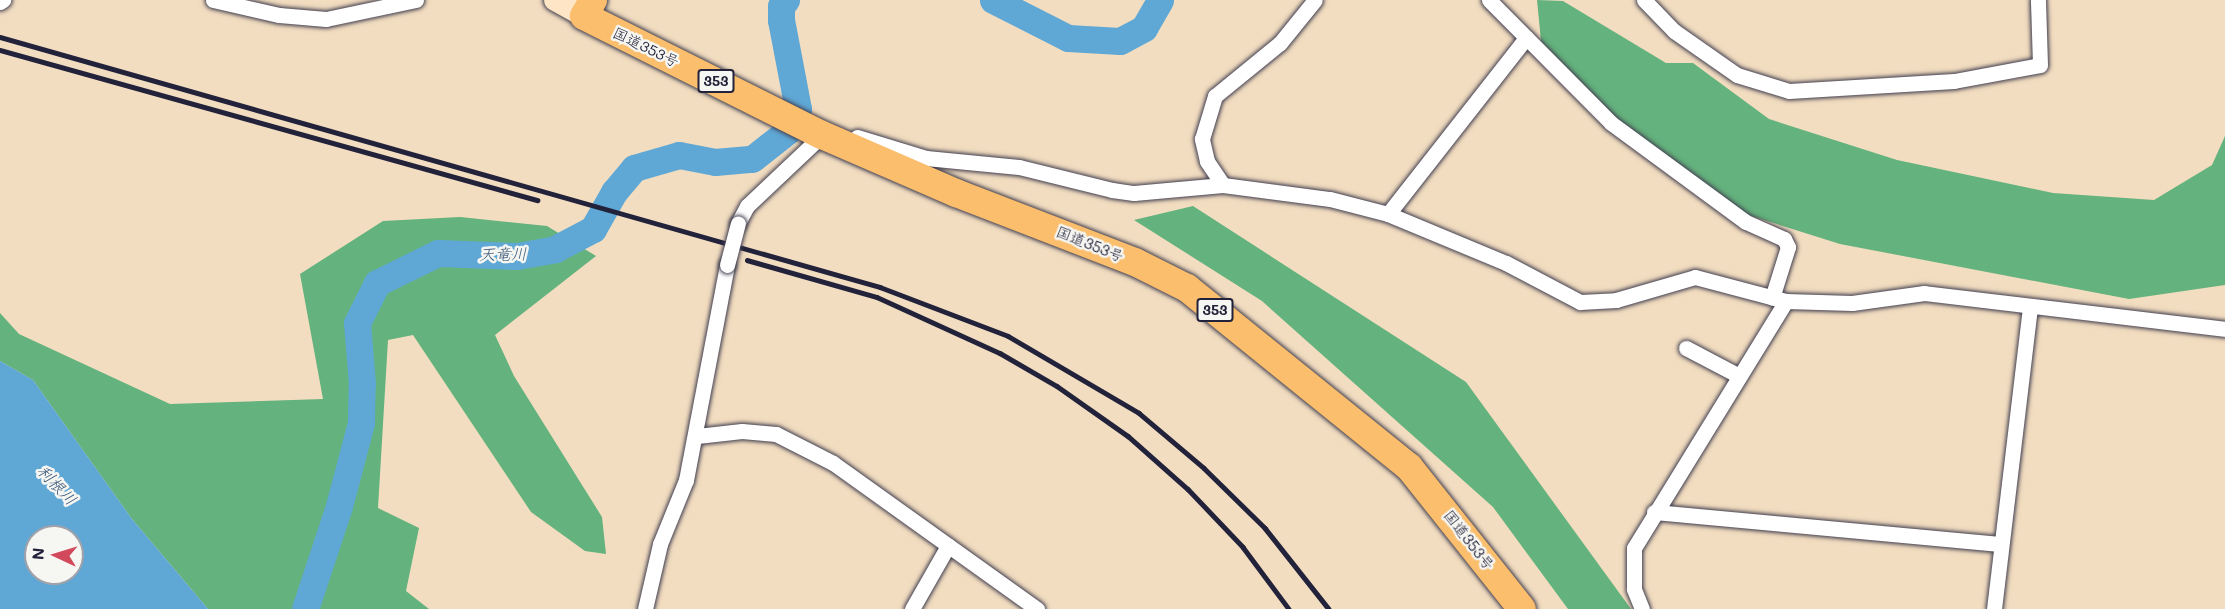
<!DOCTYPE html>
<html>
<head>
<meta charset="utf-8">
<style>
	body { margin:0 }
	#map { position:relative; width:2225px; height:609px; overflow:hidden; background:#f2ddc0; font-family:Mali,"Klee One",sans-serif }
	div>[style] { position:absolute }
	.forest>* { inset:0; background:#64b27d }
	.water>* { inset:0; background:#5fa8d6 }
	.river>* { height:27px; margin:-13.5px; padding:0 13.5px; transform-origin:13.5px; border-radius:13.5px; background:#5fa8d6 }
	.roads { filter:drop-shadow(0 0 2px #413e4f) drop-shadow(0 0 2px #413e4f) }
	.street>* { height:15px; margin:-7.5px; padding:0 7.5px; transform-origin:7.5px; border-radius:7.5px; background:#fff }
	.secondary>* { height:22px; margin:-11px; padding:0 11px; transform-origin:11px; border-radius:11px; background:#fde5c5 }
	.highway>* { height:28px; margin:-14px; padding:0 14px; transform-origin:14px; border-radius:14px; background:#fabe6d }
	.rail>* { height:4.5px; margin:-2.25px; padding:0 2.25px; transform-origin:2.25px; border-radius:2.25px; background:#22223b }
	.bridges { filter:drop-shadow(0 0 2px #413e4f) drop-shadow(0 0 2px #413e4f) }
	.street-bridge>* { height:15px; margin:-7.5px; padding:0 7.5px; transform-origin:7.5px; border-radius:7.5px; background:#fff }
	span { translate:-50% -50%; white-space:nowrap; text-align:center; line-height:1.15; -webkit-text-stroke:5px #f6f6f2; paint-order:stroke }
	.shield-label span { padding:2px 4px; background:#f6f6f2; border:2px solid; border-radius:4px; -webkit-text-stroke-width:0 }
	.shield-label { font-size:14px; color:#22223b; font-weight:700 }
	.street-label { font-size:15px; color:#22223b }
	.water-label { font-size:16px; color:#3a5879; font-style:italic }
	.north { position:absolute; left:24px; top:525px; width:60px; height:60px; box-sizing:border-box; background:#f6f6f2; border:2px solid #a1a1a9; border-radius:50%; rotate:274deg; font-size:16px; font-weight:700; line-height:24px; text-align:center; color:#22223b }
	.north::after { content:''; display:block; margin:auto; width:21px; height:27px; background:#d1495b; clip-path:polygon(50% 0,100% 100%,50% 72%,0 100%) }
</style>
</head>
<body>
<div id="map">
	<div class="forest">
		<div style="clip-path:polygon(1537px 0,1563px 1px,1666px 63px,1693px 63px,1769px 119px,1897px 160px,2053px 193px,2154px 200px,2212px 165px,2225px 136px,2225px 285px,2129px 299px,1840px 244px,1745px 214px,1621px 123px,1541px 41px)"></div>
		<div style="clip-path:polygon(1193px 206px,1466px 382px,1631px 609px,1568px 609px,1493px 507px,1262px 301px,1134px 220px)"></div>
		<div style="clip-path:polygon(460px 217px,547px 226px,596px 256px,495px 335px,514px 376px,602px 517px,606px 554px,585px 551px,531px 512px,413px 335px,388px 340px,378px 508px,419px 528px,406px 591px,429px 609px,208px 609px,132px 519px,33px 380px,0 361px,0 313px,19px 334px,170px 404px,323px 399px,300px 274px,383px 221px)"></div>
	</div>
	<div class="water">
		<div style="clip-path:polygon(evenodd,0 361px,33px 380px,132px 519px,208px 609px,0 609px,0 361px,36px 537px,72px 537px,72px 573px,36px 573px,36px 537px)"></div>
	</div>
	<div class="river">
		<div style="left:993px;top:0;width:84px;rotate:26.9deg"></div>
		<div style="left:1068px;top:38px;width:52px;rotate:3.3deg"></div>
		<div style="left:1120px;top:41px;width:27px;rotate:-28deg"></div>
		<div style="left:1144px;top:28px;width:32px;rotate:-60deg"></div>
		<div style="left:305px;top:609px;width:108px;rotate:-71.7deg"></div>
		<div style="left:339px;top:506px;width:86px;rotate:-75.2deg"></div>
		<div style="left:361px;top:423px;width:39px;rotate:-89deg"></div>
		<div style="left:362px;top:384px;width:61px;rotate:-94.7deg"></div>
		<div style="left:357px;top:323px;width:45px;rotate:-63.4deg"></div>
		<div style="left:377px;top:283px;width:68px;rotate:-26.2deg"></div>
		<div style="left:438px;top:253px;width:79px;rotate:2.2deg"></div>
		<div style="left:517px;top:256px;width:39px;rotate:-10deg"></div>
		<div style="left:555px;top:249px;width:43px;rotate:-27.8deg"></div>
		<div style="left:593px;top:229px;width:43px;rotate:-60.4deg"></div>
		<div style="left:614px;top:192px;width:31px;rotate:-50deg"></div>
		<div style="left:634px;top:168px;width:47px;rotate:-16.1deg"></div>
		<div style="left:679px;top:155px;width:37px;rotate:11deg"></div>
		<div style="left:715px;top:162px;width:37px;rotate:-5deg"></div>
		<div style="left:752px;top:159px;width:47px;rotate:-38.1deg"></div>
		<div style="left:789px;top:130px;width:23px;rotate:-67deg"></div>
		<div style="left:798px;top:109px;width:91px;rotate:-100.8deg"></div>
		<div style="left:781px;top:20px;width:14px;rotate:-90deg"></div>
		<div style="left:781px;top:6px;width:8px;rotate:-50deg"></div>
	</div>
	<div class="roads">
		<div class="street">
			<div style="left:213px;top:0;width:68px;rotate:12.8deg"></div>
			<div style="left:279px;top:15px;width:47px;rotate:4.9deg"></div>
			<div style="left:326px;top:19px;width:92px;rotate:-11.9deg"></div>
			<div style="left:1489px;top:0;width:173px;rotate:45.2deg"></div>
			<div style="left:1611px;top:123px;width:167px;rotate:36.3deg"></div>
			<div style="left:1746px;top:222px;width:42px;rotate:24.1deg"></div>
			<div style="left:1784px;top:239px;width:9px;rotate:63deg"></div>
			<div style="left:1788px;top:247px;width:53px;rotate:107.4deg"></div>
			<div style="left:1644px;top:0;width:43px;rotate:45.9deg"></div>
			<div style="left:1674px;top:31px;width:77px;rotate:34.9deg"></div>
			<div style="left:1737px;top:75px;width:54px;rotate:17.1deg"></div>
			<div style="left:1789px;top:91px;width:165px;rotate:-3.5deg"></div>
			<div style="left:1954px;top:81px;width:87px;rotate:-10.5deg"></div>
			<div style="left:2040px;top:65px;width:65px;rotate:-91.8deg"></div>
			<div style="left:0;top:2px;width:4px;rotate:-34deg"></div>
			<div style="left:857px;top:137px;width:72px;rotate:16.9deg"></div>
			<div style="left:926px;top:158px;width:93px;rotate:5.5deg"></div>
			<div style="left:1019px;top:167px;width:96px;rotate:13.9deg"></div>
			<div style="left:1112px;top:190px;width:22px;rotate:8deg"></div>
			<div style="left:1134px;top:193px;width:89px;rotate:-5.1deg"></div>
			<div style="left:1223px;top:185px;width:108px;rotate:7.5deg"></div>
			<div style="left:1330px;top:199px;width:60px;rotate:14.5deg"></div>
			<div style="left:1388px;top:214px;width:128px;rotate:22.6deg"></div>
			<div style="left:1506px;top:263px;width:84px;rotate:27.8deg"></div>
			<div style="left:1580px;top:302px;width:36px;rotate:-3deg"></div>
			<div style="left:1616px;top:300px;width:82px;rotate:-16.2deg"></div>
			<div style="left:1695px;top:277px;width:94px;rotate:14.8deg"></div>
			<div style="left:1786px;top:301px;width:66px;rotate:1.7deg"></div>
			<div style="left:1852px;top:303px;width:73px;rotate:-7.9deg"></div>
			<div style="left:1924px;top:293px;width:303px;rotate:6.8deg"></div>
			<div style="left:1223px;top:185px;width:29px;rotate:-124deg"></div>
			<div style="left:1207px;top:161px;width:23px;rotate:-103deg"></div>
			<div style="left:1202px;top:139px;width:45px;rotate:-73.2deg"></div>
			<div style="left:1215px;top:96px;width:84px;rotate:-39.2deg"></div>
			<div style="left:1280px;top:43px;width:55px;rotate:-50.9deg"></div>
			<div style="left:1388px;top:214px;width:224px;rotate:-51.9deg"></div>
			<div style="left:738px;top:223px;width:19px;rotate:-62deg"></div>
			<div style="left:747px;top:206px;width:103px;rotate:-43.4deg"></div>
			<div style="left:822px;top:135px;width:5px"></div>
			<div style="left:1686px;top:348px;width:60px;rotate:27.8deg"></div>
			<div style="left:697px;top:436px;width:45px;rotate:-6.3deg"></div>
			<div style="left:742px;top:431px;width:34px;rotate:5deg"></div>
			<div style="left:776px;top:434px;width:64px;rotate:27deg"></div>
			<div style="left:833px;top:463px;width:251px;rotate:35.6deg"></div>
			<div style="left:1654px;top:512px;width:348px;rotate:5.3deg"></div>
			<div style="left:645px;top:609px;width:67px;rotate:-77deg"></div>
			<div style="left:660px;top:544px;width:69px;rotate:-67.9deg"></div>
			<div style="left:686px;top:480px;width:219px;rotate:-79.2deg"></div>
			<div style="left:912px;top:609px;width:73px;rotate:-60.3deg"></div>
			<div style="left:1642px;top:609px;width:22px;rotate:-112deg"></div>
			<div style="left:1634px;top:589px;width:41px;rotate:-90deg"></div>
			<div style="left:1634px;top:548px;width:290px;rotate:-58.4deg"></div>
			<div style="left:1994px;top:609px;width:302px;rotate:-83.2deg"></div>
		</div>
		<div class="secondary">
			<div style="left:555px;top:0;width:33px;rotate:29deg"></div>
		</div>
		<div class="highway">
			<div style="left:593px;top:0;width:18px;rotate:119deg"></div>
			<div style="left:584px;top:16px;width:266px;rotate:26.6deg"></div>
			<div style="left:822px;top:135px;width:146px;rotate:23.4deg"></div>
			<div style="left:956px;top:193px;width:192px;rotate:21.1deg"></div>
			<div style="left:1135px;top:262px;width:58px;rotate:26.6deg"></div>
			<div style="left:1187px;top:288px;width:285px;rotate:38.9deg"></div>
			<div style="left:1409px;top:467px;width:181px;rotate:51.5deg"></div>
		</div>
	</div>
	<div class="rail">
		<div style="left:0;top:37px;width:915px;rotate:15.86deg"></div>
		<div style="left:880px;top:287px;width:137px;rotate:20.9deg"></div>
		<div style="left:1008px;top:336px;width:152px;rotate:30.4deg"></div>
		<div style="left:1139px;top:413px;width:85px;rotate:40.2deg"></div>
		<div style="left:1204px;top:468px;width:86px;rotate:44.5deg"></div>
		<div style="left:1265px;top:528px;width:103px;rotate:51.7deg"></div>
		<div style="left:0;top:50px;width:558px;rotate:15.61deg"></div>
		<div style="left:747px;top:260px;width:135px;rotate:15.9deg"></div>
		<div style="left:877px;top:297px;width:135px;rotate:24.5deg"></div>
		<div style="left:1000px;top:353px;width:66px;rotate:30.1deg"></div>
		<div style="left:1057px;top:386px;width:87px;rotate:35.2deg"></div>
		<div style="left:1128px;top:436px;width:80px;rotate:41.5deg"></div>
		<div style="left:1188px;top:489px;width:80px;rotate:46.5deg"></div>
		<div style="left:1243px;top:547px;width:77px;rotate:53.4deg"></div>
	</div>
	<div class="bridges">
		<div class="street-bridge">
			<div style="left:727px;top:265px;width:43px;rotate:-75.3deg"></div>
		</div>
	</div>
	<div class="shield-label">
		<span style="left:716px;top:81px">353</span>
		<span style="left:1215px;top:310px">353</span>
	</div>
	<div class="street-label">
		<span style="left:646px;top:47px;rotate:26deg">国道353号</span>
		<span style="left:1090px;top:244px;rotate:22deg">国道353号</span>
		<span style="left:1469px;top:540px;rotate:52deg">国道353号</span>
	</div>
	<div class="water-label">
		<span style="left:503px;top:254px;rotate:-1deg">天竜川</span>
		<span style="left:57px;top:485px;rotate:46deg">利根川</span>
	</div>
	<div class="north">N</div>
</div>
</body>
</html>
